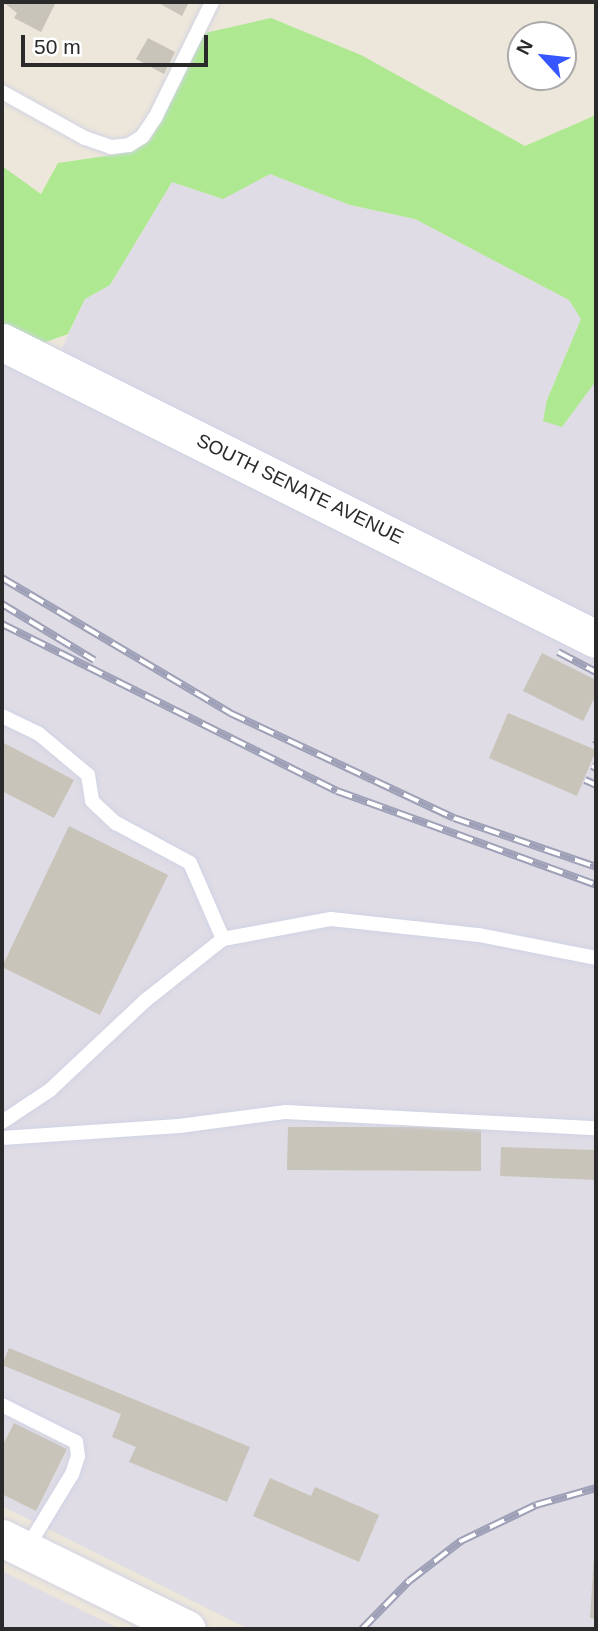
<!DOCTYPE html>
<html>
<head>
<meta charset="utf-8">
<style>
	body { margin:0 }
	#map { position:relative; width:598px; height:1631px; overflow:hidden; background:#ede6da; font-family:Arial,sans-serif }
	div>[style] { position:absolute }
	.industrial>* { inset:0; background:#dfdce5 }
	.green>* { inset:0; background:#aee992 }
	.building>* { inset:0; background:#c8c4b9 }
	.roads { filter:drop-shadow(0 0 2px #d0d3e4) drop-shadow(0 0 2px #d0d3e4) }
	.lane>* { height:14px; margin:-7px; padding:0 7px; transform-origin:7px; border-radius:7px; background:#fff }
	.secondary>* { height:37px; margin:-18.5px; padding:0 18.5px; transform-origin:18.5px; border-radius:18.5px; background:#fff }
	.rail>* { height:8px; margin-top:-4px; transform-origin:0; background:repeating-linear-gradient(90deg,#fff 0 16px,#9da0b6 0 32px); box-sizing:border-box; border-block:2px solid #9da0b6 }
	span { translate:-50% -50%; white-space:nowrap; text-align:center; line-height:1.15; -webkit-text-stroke:5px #fff; paint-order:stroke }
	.street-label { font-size:19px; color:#2a2a2a }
	.frame { position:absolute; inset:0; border:4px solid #2a2a2a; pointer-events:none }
	.north { position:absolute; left:507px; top:21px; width:70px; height:70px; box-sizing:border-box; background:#fff; border:2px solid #aaa; border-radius:50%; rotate:297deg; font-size:19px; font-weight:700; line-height:28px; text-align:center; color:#2a2a2a }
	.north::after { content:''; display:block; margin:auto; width:24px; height:32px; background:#3657ff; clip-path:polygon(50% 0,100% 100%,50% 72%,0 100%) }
	.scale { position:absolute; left:21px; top:35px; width:187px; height:32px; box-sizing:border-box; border:4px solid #2a2a2a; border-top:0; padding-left:9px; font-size:21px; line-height:24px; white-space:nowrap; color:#2a2a2a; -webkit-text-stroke:5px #fff; paint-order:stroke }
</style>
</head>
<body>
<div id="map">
	<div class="industrial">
		<div style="clip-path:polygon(270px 174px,350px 205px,415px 219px,569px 300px,581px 319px,547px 400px,562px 427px,596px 381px,596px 1629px,249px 1629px,2px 1506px,2px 362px,46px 383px,85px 299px,110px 285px,172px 182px,222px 199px)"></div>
		<div style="clip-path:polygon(2px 1571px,85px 1612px,120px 1629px,2px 1629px)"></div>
	</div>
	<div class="green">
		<div style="clip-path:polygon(271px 18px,361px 55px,525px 146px,596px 115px,596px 381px,562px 427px,543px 421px,547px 400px,581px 319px,569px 300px,415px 219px,350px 205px,270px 174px,223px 199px,172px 182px,110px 285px,85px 299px,68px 334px,43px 343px,2px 323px,2px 166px,41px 194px,58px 163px,120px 154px,150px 141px,205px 33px)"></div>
	</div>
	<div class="building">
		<div style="clip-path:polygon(3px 2px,56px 2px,41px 32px,14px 18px,17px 13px)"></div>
		<div style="clip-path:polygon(157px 2px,189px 2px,182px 16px)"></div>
		<div style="clip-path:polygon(148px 38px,175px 52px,164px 74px,136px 59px)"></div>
		<div style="clip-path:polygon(542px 653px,596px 680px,596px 695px,583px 721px,523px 691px)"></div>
		<div style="clip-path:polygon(508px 713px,596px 750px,577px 796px,489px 758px)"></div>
		<div style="clip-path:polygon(2px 742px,74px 780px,54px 818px,2px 791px)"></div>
		<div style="clip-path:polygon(69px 826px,168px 875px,100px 1015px,2px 967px)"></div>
		<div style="clip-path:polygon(288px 1127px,481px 1127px,481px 1171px,287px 1170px)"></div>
		<div style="clip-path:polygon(501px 1147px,596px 1150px,596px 1180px,500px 1176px)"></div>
		<div style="clip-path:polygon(9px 1348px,250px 1447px,227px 1502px,129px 1462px,136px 1447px,112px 1437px,121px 1414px,2px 1365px)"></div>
		<div style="clip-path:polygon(14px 1423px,67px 1449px,36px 1511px,2px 1494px,2px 1447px)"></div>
		<div style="clip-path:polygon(270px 1478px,311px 1496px,315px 1487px,379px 1515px,359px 1562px,253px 1516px)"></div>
		<div style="clip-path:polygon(594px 1556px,596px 1556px,596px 1619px,590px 1618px)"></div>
	</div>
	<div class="roads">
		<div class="lane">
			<div style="left:2px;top:92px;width:95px;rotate:29deg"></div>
			<div style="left:85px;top:138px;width:28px;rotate:19deg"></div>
			<div style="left:111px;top:147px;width:18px;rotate:-6deg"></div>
			<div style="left:129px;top:145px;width:15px;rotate:-32deg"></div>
			<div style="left:142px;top:137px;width:25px;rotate:-56deg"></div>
			<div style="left:156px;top:116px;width:127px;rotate:-63.8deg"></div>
			<div style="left:2px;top:716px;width:41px;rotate:25.9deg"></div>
			<div style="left:39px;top:734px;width:64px;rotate:39.9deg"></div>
			<div style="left:88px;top:775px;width:26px;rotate:81deg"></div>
			<div style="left:92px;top:801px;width:33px;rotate:43deg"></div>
			<div style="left:116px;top:823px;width:84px;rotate:28.4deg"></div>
			<div style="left:190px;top:863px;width:83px;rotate:66.5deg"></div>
			<div style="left:2px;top:1122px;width:58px;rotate:-33.7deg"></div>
			<div style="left:50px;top:1090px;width:132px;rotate:-43.2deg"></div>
			<div style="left:146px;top:1000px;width:98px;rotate:-38.4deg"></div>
			<div style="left:223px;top:939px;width:110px;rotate:-10.5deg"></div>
			<div style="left:331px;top:919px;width:149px;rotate:6.2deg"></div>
			<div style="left:479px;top:935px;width:119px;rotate:11.1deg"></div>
			<div style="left:2px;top:1138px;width:177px;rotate:-3.9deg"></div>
			<div style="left:179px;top:1126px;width:108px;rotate:-7.5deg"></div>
			<div style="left:286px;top:1112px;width:310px;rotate:3deg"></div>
			<div style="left:2px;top:1405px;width:83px;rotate:26.6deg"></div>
			<div style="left:76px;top:1442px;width:14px;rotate:82deg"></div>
			<div style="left:78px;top:1456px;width:19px;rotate:108deg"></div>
			<div style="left:72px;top:1474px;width:87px;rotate:121.3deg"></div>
		</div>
		<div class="secondary">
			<div style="left:2px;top:342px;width:664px;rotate:26.57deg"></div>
			<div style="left:2px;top:1538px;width:206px;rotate:26.2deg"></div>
		</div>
	</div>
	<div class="rail">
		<div style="left:2px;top:578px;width:265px;rotate:30.6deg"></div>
		<div style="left:230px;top:713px;width:247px;rotate:25.1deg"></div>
		<div style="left:454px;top:818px;width:150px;rotate:19deg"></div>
		<div style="left:2px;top:604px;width:108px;rotate:31.3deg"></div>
		<div style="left:2px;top:624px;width:374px;rotate:26.5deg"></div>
		<div style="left:337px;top:791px;width:276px;rotate:19.9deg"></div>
		<div style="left:558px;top:652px;width:43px;rotate:27.8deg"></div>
		<div style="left:594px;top:739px;width:2px;rotate:27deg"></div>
		<div style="left:592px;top:766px;width:4px;rotate:27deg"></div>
		<div style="left:585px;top:780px;width:12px;rotate:24deg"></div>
		<div style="left:362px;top:1629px;width:67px;rotate:-45.6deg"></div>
		<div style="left:409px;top:1581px;width:66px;rotate:-37.6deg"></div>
		<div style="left:461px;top:1541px;width:83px;rotate:-25.6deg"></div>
		<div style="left:536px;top:1505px;width:62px;rotate:-15.8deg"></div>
	</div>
	<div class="street-label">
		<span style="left:300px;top:489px;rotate:26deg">SOUTH SENATE AVENUE</span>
	</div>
	<div class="frame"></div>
	<div class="north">N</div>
	<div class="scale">50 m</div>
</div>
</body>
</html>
